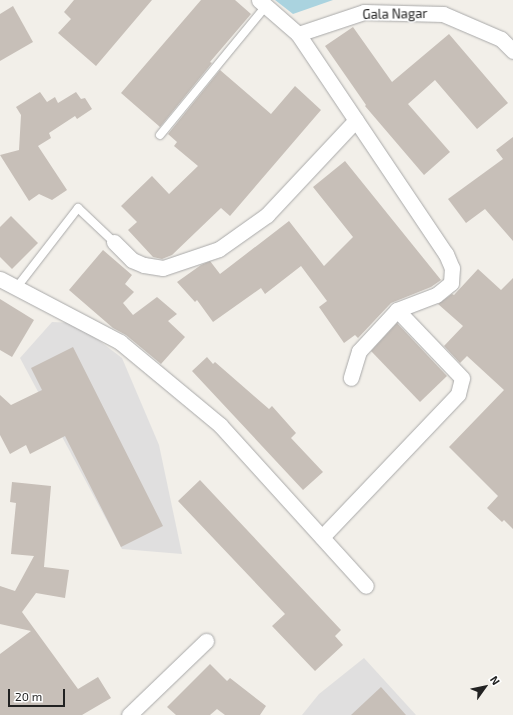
<!DOCTYPE html>
<html>
<head>
<meta charset="utf-8">
<style>
	body { margin:0 }
	#map { position:relative; width:513px; height:715px; overflow:hidden; background:#f2efe9; font-family:"Exo 2",sans-serif }
	div>[style] { position:absolute }
	.residential>* { inset:0; background:#e0dfdf }
	.water>* { inset:0; background:#aad3df }
	.building>* { inset:0; background:#c7bfb8 }
	.roads { filter:drop-shadow(0 0 1px #a9a9a9) drop-shadow(0 0 1px #a9a9a9) }
	.service>* { height:8px; margin:-4px; padding:0 4px; transform-origin:4px; border-radius:4px; background:#fff }
	.minor>* { height:15px; margin:-7.5px; padding:0 7.5px; transform-origin:7.5px; border-radius:7.5px; background:#fff }
	span { translate:-50% -50%; white-space:nowrap; text-align:center; line-height:1.15; -webkit-text-stroke:3px #fff; paint-order:stroke }
	.street-label { font-size:13px; color:#222 }
	.north { position:absolute; left:465px; top:667px; width:40px; height:40px; -webkit-text-stroke:3px #fff; paint-order:stroke; rotate:57deg; font-size:11px; font-weight:700; line-height:16px; text-align:center; color:#222 }
	.north::after { content:''; display:block; margin:auto; width:14px; height:18px; background:#222; clip-path:polygon(50% 0,100% 100%,50% 72%,0 100%) }
	.scale { position:absolute; left:8px; top:689px; width:57px; height:18px; box-sizing:border-box; border:2px solid #222; border-top:0; padding-left:5px; font-size:12px; line-height:14px; white-space:nowrap; color:#222; -webkit-text-stroke:3px #fff; paint-order:stroke }
</style>
</head>
<body>
<div id="map">
	<div class="residential">
		<div style="clip-path:polygon(52px 322px,76px 323px,122px 358px,159px 445px,182px 554px,122px 549px,20px 358px)"></div>
		<div style="clip-path:polygon(364px 658px,416px 715px,302px 715px,319px 694px)"></div>
	</div>
	<div class="water">
		<div style="clip-path:polygon(275px 0,333px 0,293px 14px)"></div>
	</div>
	<div class="building">
		<div style="clip-path:polygon(74px 0,152px 0,96px 66px,58px 33px,71px 19px,64px 12px)"></div>
		<div style="clip-path:polygon(201px 0,235px 0,251px 14px,210px 62px,212px 63px,160px 127px,121px 93px)"></div>
		<div style="clip-path:polygon(13px 6px,33px 42px,0 61px,0 14px)"></div>
		<div style="clip-path:polygon(353px 27px,392px 82px,449px 34px,508px 103px,477px 129px,435px 80px,408px 104px,450px 152px,424px 175px,365px 106px,366px 105px,325px 46px)"></div>
		<div style="clip-path:polygon(220px 70px,271px 114px,295px 86px,321px 110px,230px 216px,221px 208px,172px 255px,162px 259px,153px 257px,128px 230px,137px 222px,121px 206px,152px 176px,169px 194px,198px 166px,174px 146px,177px 142px,168px 134px)"></div>
		<div style="clip-path:polygon(40px 92px,47px 102px,55px 97px,58px 103px,76px 92px,81px 99px,85px 98px,92px 109px,77px 119px,75px 116px,49px 133px,51px 138px,38px 146px,67px 190px,52px 200px,39px 194px,29px 201px,0 155px,19px 150px,21px 115px,16px 107px)"></div>
		<div style="clip-path:polygon(513px 137px,513px 241px,485px 209px,466px 223px,448px 199px,503px 159px,496px 150px)"></div>
		<div style="clip-path:polygon(345px 161px,441px 280px,431px 287px,391px 303px,358px 338px,355px 335px,344px 343px,319px 307px,327px 301px,301px 266px,265px 294px,261px 288px,213px 322px,197px 300px,195px 302px,177px 282px,201px 265px,210px 261px,220px 274px,289px 221px,324px 266px,353px 237px,313px 187px)"></div>
		<div style="clip-path:polygon(11px 216px,38px 243px,12px 269px,0 257px,0 227px)"></div>
		<div style="clip-path:polygon(103px 250px,132px 275px,125px 284px,134px 292px,123px 303px,133px 315px,157px 297px,177px 314px,168px 321px,185px 337px,161px 364px,126px 335px,113px 328px,69px 290px)"></div>
		<div style="clip-path:polygon(478px 269px,501px 290px,513px 278px,513px 529px,504px 520px,502px 522px,487px 508px,498px 496px,449px 447px,504px 390px,467px 356px,460px 363px,444px 346px,463px 326px,438px 304px,452px 294px,454px 295px)"></div>
		<div style="clip-path:polygon(0 299px,34px 320px,12px 357px,0 350px)"></div>
		<div style="clip-path:polygon(397px 323px,447px 376px,420px 402px,371px 351px)"></div>
		<div style="clip-path:polygon(73px 347px,163px 526px,121px 547px,65px 436px,30px 454px,26px 445px,10px 454px,0 435px,0 395px,11px 405px,42px 390px,31px 368px)"></div>
		<div style="clip-path:polygon(207px 357px,213px 364px,215px 362px,269px 409px,272px 406px,296px 433px,291px 438px,323px 472px,303px 490px,192px 371px)"></div>
		<div style="clip-path:polygon(200px 480px,341px 630px,335px 636px,343px 645px,315px 671px,272px 626px,285px 614px,178px 501px)"></div>
		<div style="clip-path:polygon(12px 482px,51px 486px,44px 567px,69px 570px,65px 598px,36px 593px,22px 612px,78px 689px,98px 677px,111px 698px,82px 715px,0 715px,0 654px,31px 631px,0 624px,0 586px,15px 591px,34px 556px,11px 554px,16px 503px,10px 502px)"></div>
		<div style="clip-path:polygon(210px 664px,227px 681px,230px 678px,266px 706px,260px 715px,225px 715px,217px 709px,210px 715px,176px 715px,167px 707px)"></div>
		<div style="clip-path:polygon(381px 687px,406px 715px,351px 715px)"></div>
	</div>
	<div class="roads">
		<div class="service">
			<div style="left:160px;top:135px;width:167px;rotate:-50.6deg"></div>
			<div style="left:17px;top:287px;width:100px;rotate:-52.3deg"></div>
			<div style="left:78px;top:208px;width:50px;rotate:43.4deg"></div>
		</div>
		<div class="minor">
			<div style="left:259px;top:0;width:52px;rotate:41.1deg"></div>
			<div style="left:298px;top:34px;width:70px;rotate:-18.4deg"></div>
			<div style="left:364px;top:12px;width:79px;rotate:1.5deg"></div>
			<div style="left:443px;top:14px;width:63px;rotate:23.3deg"></div>
			<div style="left:501px;top:39px;width:17px;rotate:45deg"></div>
			<div style="left:298px;top:34px;width:265px;rotate:56.1deg"></div>
			<div style="left:446px;top:254px;width:15px;rotate:67deg"></div>
			<div style="left:452px;top:268px;width:15px;rotate:94deg"></div>
			<div style="left:451px;top:283px;width:19px;rotate:141deg"></div>
			<div style="left:436px;top:295px;width:42px;rotate:159deg"></div>
			<div style="left:397px;top:310px;width:56px;rotate:132.8deg"></div>
			<div style="left:359px;top:351px;width:28px;rotate:107deg"></div>
			<div style="left:114px;top:242px;width:25px;rotate:45deg"></div>
			<div style="left:132px;top:260px;width:13px;rotate:23deg"></div>
			<div style="left:144px;top:265px;width:19px;rotate:9deg"></div>
			<div style="left:163px;top:268px;width:59px;rotate:-18.7deg"></div>
			<div style="left:219px;top:249px;width:59px;rotate:-35.3deg"></div>
			<div style="left:267px;top:215px;width:130px;rotate:-46.9deg"></div>
			<div style="left:0;top:279px;width:136px;rotate:27.7deg"></div>
			<div style="left:120px;top:342px;width:130px;rotate:39.7deg"></div>
			<div style="left:220px;top:425px;width:217px;rotate:47.8deg"></div>
			<div style="left:322px;top:537px;width:197px;rotate:-46.4deg"></div>
			<div style="left:458px;top:394px;width:16px;rotate:-76deg"></div>
			<div style="left:462px;top:378px;width:94px;rotate:-133.7deg"></div>
			<div style="left:129px;top:715px;width:107px;rotate:-43.9deg"></div>
		</div>
	</div>
	<div class="street-label">
		<span style="left:395px;top:14px;rotate:-1deg">Gala Nagar</span>
	</div>
	<div class="north">N</div>
	<div class="scale">20 m</div>
</div>
</body>
</html>
